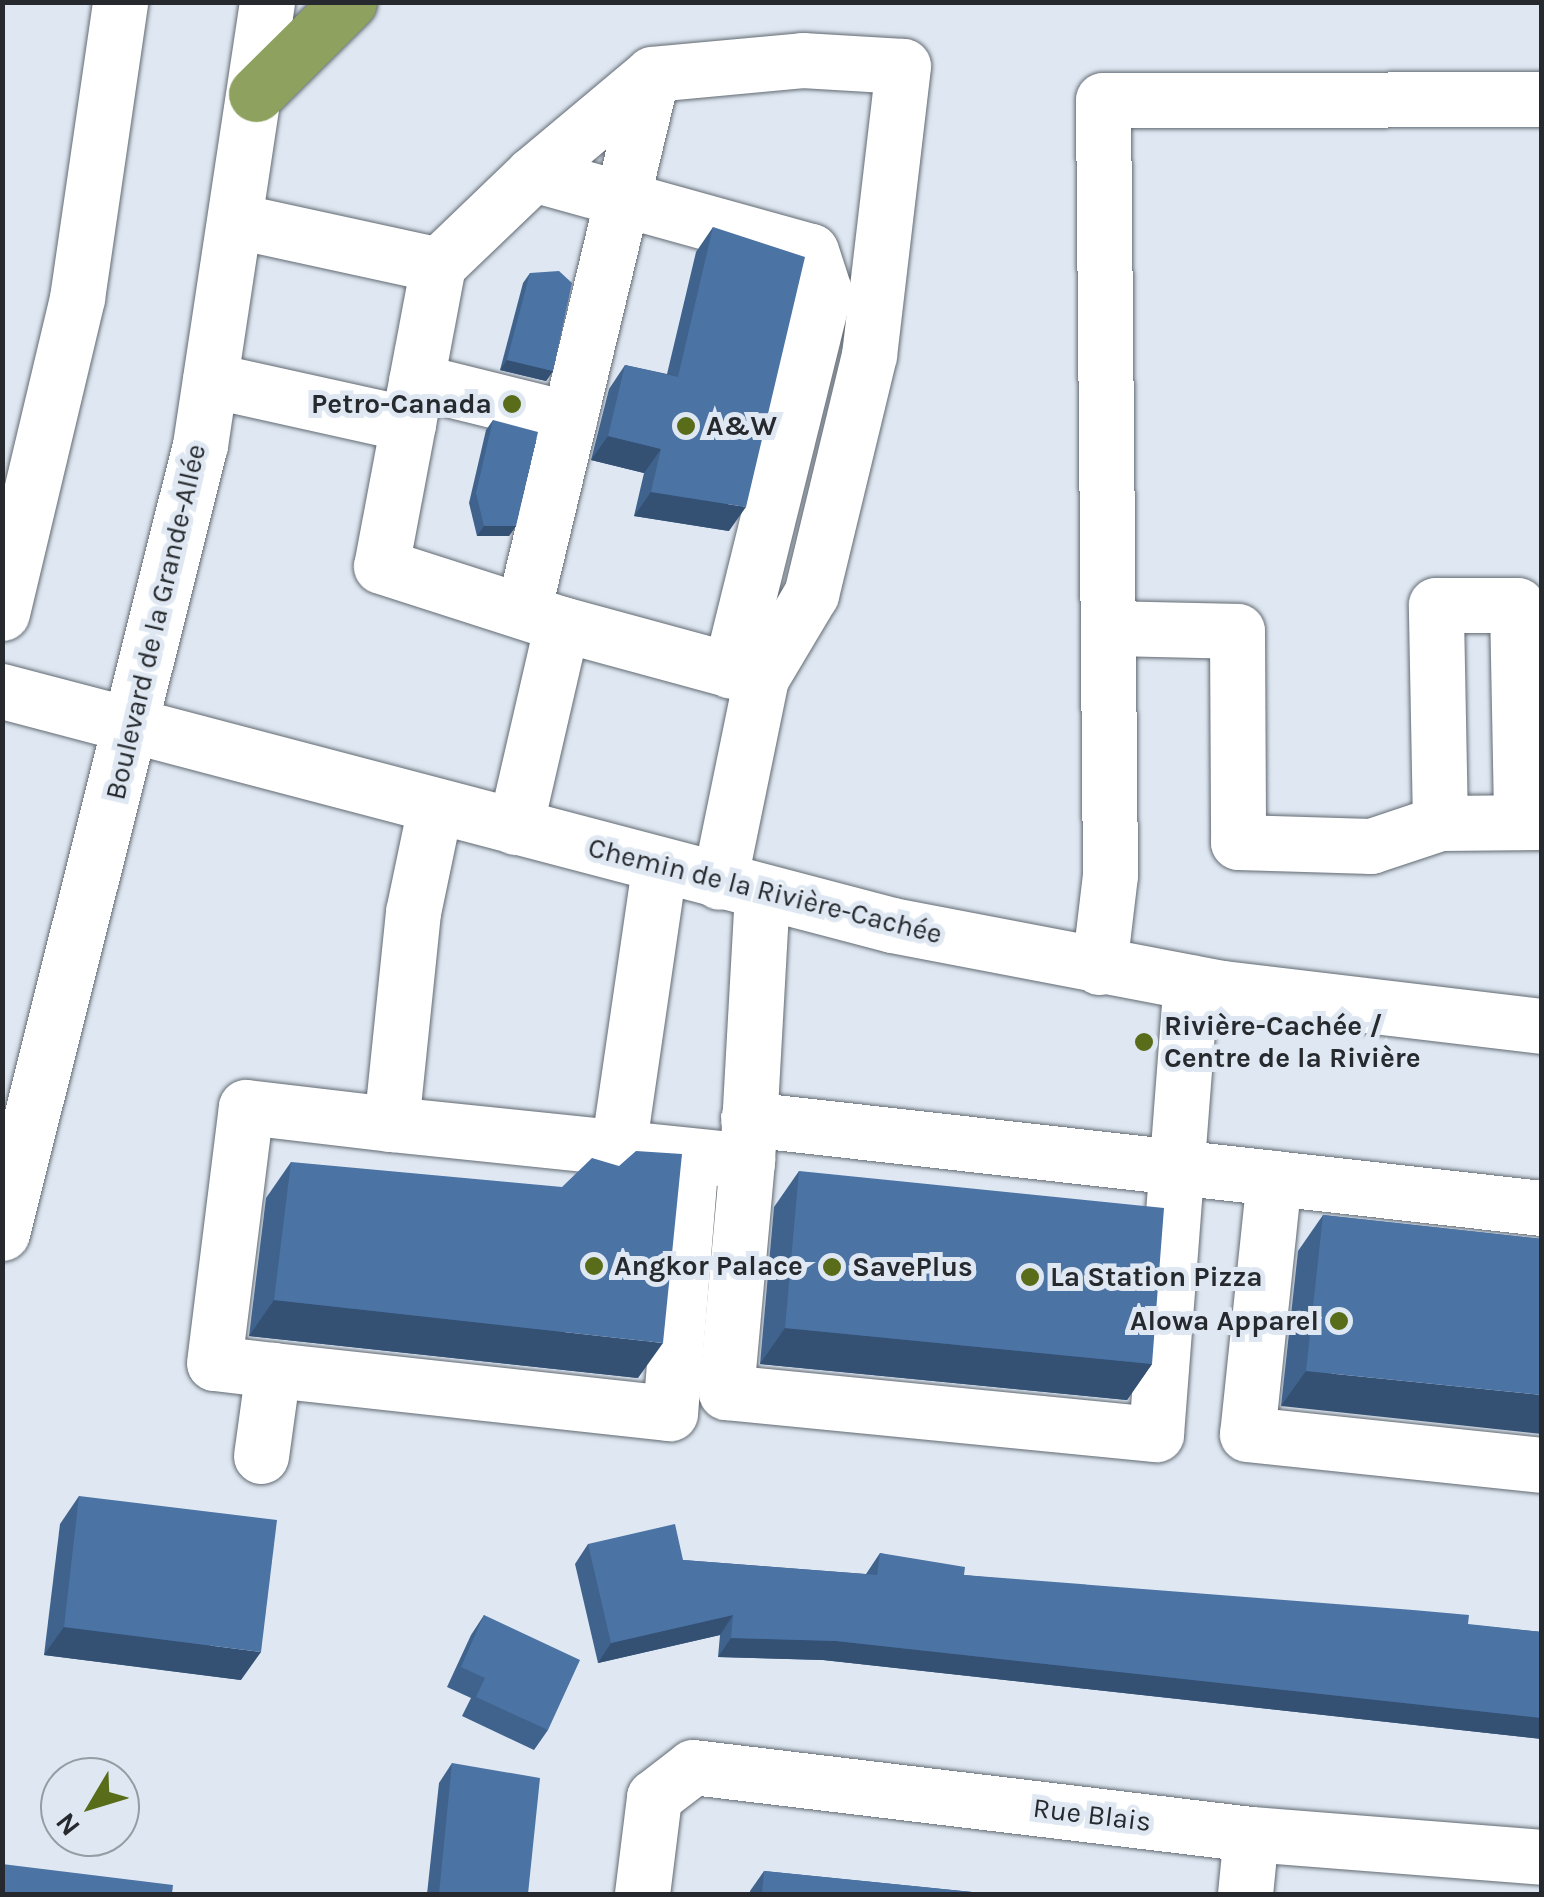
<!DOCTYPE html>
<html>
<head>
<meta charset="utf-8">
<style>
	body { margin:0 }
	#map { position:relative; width:1544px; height:1897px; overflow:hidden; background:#dfe8f2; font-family:Karla,sans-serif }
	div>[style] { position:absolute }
	.roads { filter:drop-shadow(0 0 2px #626a73) drop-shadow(0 0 2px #626a73) }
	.minor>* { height:55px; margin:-27.5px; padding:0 27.5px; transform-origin:27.5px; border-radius:27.5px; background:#fff }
	.highway>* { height:55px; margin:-27.5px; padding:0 27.5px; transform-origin:27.5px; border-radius:27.5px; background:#8ea15f }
	.wall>* { inset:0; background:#40638d }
	.shaded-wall>* { inset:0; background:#345073 }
	.building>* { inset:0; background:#4b73a4 }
	.dots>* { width:28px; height:28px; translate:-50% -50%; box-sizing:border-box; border:5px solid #dfe8f2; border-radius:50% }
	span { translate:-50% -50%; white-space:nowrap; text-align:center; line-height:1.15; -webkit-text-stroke:10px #dfe8f2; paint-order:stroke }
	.poi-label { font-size:28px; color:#26292d; font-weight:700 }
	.right { translate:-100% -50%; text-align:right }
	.left { translate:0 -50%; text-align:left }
	.street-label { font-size:28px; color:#26292d }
	.frame { position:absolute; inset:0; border:5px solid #26292d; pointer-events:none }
	.north { position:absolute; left:40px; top:1757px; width:100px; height:100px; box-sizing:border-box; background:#dfe8f2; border:2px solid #959ca3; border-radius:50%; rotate:232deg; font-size:28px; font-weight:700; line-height:40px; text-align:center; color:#26292d }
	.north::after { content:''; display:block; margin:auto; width:35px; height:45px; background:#596c1a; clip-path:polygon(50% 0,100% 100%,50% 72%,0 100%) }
</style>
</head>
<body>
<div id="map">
	<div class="roads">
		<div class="minor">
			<div style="left:533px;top:174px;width:155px;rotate:-40deg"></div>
			<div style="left:237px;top:221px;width:206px;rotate:12.3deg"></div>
			<div style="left:438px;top:265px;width:306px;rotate:100.7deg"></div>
			<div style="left:381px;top:566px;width:190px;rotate:17.8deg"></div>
			<div style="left:438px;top:265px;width:132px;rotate:-43.8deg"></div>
			<div style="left:533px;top:174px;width:288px;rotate:15.5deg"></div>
			<div style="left:811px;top:251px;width:42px;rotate:72deg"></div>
			<div style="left:824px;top:291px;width:391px;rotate:103.9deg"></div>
			<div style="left:210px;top:380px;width:203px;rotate:12.5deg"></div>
			<div style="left:416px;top:381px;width:158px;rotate:13.9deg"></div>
			<div style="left:523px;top:611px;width:552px;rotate:-76.49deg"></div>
			<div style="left:652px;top:74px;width:151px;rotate:-5.3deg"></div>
			<div style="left:802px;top:60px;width:101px;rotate:3.4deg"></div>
			<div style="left:903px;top:66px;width:291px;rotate:96.7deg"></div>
			<div style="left:869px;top:355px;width:246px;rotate:103.6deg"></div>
			<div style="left:811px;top:594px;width:98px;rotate:120.8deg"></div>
			<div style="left:2px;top:613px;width:324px;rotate:-76.6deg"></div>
			<div style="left:77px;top:298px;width:299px;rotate:-81.7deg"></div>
			<div style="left:1108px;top:628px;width:129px;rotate:1.3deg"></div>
			<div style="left:1237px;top:631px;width:211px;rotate:89.7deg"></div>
			<div style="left:1238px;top:842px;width:133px;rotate:1.7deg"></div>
			<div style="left:1371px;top:846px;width:73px;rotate:-18.4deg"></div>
			<div style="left:1440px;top:823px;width:102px;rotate:-0.6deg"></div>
			<div style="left:2px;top:691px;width:920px;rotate:14.73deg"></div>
			<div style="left:892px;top:925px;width:337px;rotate:10.8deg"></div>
			<div style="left:1223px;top:988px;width:321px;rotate:6.8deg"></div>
			<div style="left:435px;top:807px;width:107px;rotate:101.8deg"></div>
			<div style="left:413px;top:912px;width:213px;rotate:95.9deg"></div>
			<div style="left:391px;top:1124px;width:358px;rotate:5.9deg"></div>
			<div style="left:747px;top:1161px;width:268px;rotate:-86.8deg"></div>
			<div style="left:1440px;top:823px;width:218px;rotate:-91.1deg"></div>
			<div style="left:1436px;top:605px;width:81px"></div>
			<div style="left:1517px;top:605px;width:217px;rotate:88.9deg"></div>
			<div style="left:515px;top:827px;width:208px;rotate:-77deg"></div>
			<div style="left:562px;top:624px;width:206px;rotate:15.2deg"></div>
			<div style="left:761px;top:678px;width:208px;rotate:101.6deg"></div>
			<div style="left:1099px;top:967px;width:93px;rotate:-83.2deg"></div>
			<div style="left:1110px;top:875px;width:775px;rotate:-90.52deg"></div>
			<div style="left:1103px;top:100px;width:439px;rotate:-0.1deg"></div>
			<div style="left:748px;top:1119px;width:799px;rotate:6.4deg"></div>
			<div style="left:618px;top:1149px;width:285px;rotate:-81.7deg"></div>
			<div style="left:747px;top:1161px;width:232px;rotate:95.2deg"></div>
			<div style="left:726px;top:1392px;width:432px;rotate:5.6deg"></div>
			<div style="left:1156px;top:1434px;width:453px;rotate:-85.6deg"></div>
			<div style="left:1274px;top:1178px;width:257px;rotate:96deg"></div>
			<div style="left:1247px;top:1434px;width:297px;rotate:6deg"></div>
			<div style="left:2px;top:1233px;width:812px;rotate:-75.9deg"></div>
			<div style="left:200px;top:445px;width:448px;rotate:-81.4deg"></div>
			<div style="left:273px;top:1370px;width:399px;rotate:6.2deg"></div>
			<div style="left:670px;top:1413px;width:256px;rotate:-85.3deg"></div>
			<div style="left:261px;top:1456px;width:87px;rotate:-82.1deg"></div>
			<div style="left:273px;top:1370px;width:59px;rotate:-173.2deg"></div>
			<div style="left:214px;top:1363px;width:258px;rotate:-82.9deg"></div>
			<div style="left:246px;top:1107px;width:146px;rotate:6.7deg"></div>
			<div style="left:642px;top:1894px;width:98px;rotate:-82.9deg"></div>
			<div style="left:654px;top:1797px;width:49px;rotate:-37.6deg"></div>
			<div style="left:693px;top:1767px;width:562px;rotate:6.85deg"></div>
			<div style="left:1251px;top:1834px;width:292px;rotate:4.5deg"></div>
			<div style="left:1245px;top:1894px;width:60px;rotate:-84.3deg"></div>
		</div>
		<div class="highway">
			<div style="left:256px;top:94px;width:131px;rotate:-44.7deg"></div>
		</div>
	</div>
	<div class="wall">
		<div style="clip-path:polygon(713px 227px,729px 531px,634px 516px,644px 473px,591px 460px,609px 389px,625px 365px,667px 374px,696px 252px)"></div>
		<div style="clip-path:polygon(530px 273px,553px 371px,546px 381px,500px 370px,523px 283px)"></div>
		<div style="clip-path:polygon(493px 420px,516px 526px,509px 536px,477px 536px,469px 503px,486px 430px)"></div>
		<div style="clip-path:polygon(291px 1162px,638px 1378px,249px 1336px,266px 1198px)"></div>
		<div style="clip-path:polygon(799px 1171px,1152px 1364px,1127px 1400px,760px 1364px,774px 1207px)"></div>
		<div style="clip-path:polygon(1323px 1215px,1542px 1239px,1281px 1406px,1298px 1251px)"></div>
		<div style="clip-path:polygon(79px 1496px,241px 1680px,44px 1655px,60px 1524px)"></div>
		<div style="clip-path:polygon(588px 1544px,683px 1560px,866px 1574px,880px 1553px,964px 1575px,1542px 1632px,1542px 1739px,823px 1660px,718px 1657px,720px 1635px,598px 1663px,575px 1564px)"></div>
		<div style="clip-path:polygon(484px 1615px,548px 1730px,534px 1750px,462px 1716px,471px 1698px,447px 1687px,471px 1635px)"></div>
		<div style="clip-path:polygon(452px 1763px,528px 1894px,427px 1894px,439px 1783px)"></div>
		<div style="clip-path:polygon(764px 1871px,992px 1894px,750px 1894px,750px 1891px)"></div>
	</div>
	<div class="shaded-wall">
		<div style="clip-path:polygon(507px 360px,553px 371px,546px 381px,500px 370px)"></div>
		<div style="clip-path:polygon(608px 436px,661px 449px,644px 473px,591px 460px)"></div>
		<div style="clip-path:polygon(651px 492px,746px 507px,729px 531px,634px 516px)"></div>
		<div style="clip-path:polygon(484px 526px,516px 526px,509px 536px,477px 536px)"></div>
		<div style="clip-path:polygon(274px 1300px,663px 1343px,638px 1378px,249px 1336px)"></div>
		<div style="clip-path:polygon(785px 1328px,1152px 1364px,1127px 1400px,760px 1364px)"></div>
		<div style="clip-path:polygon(1306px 1371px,1542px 1395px,1542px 1434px,1281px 1406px)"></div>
		<div style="clip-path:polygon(733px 1615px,720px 1635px,598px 1663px,611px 1643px)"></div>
		<div style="clip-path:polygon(64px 1627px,261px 1652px,241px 1680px,44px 1655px)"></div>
		<div style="clip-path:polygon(731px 1638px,836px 1641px,1542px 1718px,1542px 1739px,823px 1660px,718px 1657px)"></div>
	</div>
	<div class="building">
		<div style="clip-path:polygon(713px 227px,805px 257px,746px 507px,651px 492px,661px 449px,608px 436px,625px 365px,678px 377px)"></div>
		<div style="clip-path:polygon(559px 271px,572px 283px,553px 371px,507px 360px,530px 273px)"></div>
		<div style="clip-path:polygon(493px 420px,538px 432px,516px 526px,484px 526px,476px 493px)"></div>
		<div style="clip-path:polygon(636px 1151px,682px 1154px,663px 1343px,274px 1300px,291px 1162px,562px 1187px,592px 1158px,619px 1166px)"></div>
		<div style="clip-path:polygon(799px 1171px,1164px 1208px,1152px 1364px,785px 1328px)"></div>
		<div style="clip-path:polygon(1323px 1215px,1542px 1239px,1542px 1395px,1306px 1371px)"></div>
		<div style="clip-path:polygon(79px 1496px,277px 1520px,261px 1652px,64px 1627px)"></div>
		<div style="clip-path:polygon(675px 1524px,683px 1560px,877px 1575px,880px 1553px,965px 1567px,964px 1575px,1413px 1610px,1469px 1615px,1468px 1624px,1542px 1632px,1542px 1718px,836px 1641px,731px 1638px,733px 1615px,611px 1643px,588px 1544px)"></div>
		<div style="clip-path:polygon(484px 1615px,580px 1660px,548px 1730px,476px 1697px,485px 1678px,461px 1667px)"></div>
		<div style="clip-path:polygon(452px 1763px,540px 1778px,528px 1894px,439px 1894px)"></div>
		<div style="clip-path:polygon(2px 1864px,173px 1885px,172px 1894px,2px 1894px)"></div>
		<div style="clip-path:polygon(764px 1871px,992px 1894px,762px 1894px)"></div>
	</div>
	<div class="dots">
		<div style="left:512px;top:404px;background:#596c1a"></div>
		<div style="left:686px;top:426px;background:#596c1a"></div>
		<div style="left:1144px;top:1042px;background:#596c1a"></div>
		<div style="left:594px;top:1266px;background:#596c1a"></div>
		<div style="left:832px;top:1267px;background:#596c1a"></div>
		<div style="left:1030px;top:1277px;background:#596c1a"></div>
		<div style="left:1339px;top:1321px;background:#596c1a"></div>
	</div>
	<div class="poi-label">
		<span class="right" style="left:492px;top:404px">Petro-Canada</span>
		<span class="left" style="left:706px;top:426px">A&amp;W</span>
		<span class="left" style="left:1164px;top:1042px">Rivière-Cachée /<br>Centre de la Rivière</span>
		<span class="left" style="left:614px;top:1266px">Angkor Palace</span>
		<span class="left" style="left:852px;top:1267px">SavePlus</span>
		<span class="left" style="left:1050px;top:1277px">La Station Pizza</span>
		<span class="right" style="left:1319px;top:1321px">Alowa Apparel</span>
	</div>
	<div class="street-label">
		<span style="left:156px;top:622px;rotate:-77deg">Boulevard de la Grande-Allée</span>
		<span style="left:765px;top:891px;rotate:14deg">Chemin de la Rivière-Cachée</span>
		<span style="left:1092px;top:1815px;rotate:7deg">Rue Blais</span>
	</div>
	<div class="frame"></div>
	<div class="north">N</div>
</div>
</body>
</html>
